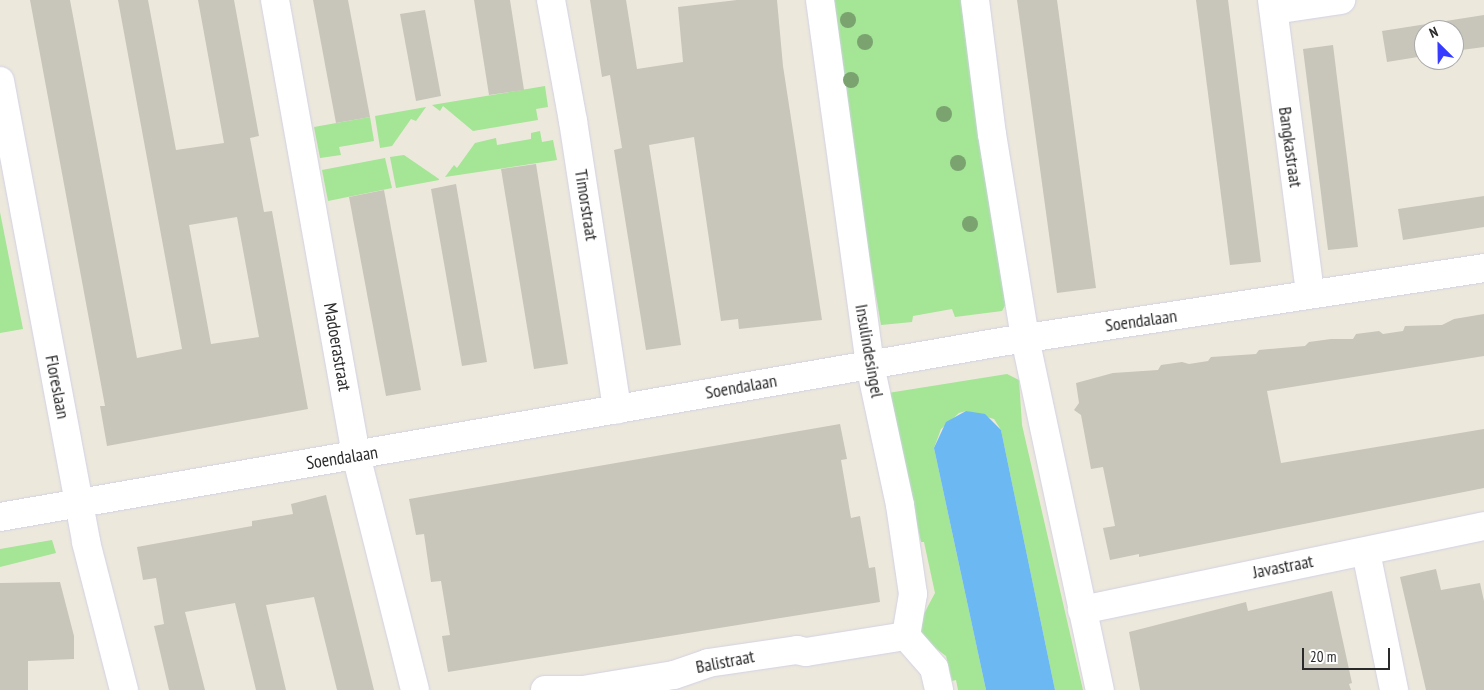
<!DOCTYPE html>
<html>
<head>
<meta charset="utf-8">
<style>
	body { margin:0 }
	#map { position:relative; width:1484px; height:690px; overflow:hidden; background:#ede8dc; font-family:"PT Sans Narrow",sans-serif }
	div>[style] { position:absolute }
	.green>* { inset:0; background:#a4e596 }
	.water>* { inset:0; background:#6bb8f2 }
	.building>* { inset:0; background:#c8c5bb }
	.roads { filter:drop-shadow(0 0 1px #d1d1e4) drop-shadow(0 0 1px #d1d1e4) }
	.minor>* { height:28px; margin:-14px; padding:0 14px; transform-origin:14px; border-radius:14px; background:#fff }
	.trees>* { width:16px; height:16px; margin:-8px; border-radius:50%; background:#7aa370 }
	span { translate:-50% -50%; white-space:nowrap; text-align:center; line-height:1.15; -webkit-text-stroke:4px #fff; paint-order:stroke }
	.street-label { font-size:18px; color:#2a2a2a }
	.north { position:absolute; left:1414px; top:20px; width:50px; height:50px; box-sizing:border-box; background:#fff; border:1px solid #aaa; border-radius:50%; rotate:337deg; font-size:14px; font-weight:700; line-height:20px; text-align:center; color:#2a2a2a }
	.north::after { content:''; display:block; margin:auto; width:18px; height:22px; background:#363bff; clip-path:polygon(50% 0,100% 100%,50% 72%,0 100%) }
	.scale { position:absolute; left:1302px; top:648px; width:88px; height:22px; box-sizing:border-box; border:2px solid #2a2a2a; border-top:0; padding-left:6px; font-size:15px; line-height:18px; white-space:nowrap; color:#2a2a2a; -webkit-text-stroke:4px #fff; paint-order:stroke }
</style>
</head>
<body>
<div id="map">
	<div class="green">
		<div style="clip-path:polygon(833px 0,961px 0,1006px 304px,1002px 311px,955px 317px,952px 309px,913px 316px,912px 322px,881px 325px,853px 163px)"></div>
		<div style="clip-path:polygon(545px 86px,548px 107px,536px 109px,538px 120px,473px 131px,443px 106px,440px 111px,432px 105px)"></div>
		<div style="clip-path:polygon(426px 107px,416px 121px,411px 119px,392px 146px,380px 148px,375px 116px)"></div>
		<div style="clip-path:polygon(370px 117px,374px 141px,339px 147px,341px 155px,320px 158px,314px 127px)"></div>
		<div style="clip-path:polygon(540px 131px,542px 142px,553px 140px,557px 160px,445px 177px,454px 165px,457px 168px,475px 143px,496px 138px,497px 145px,531px 139px,531px 133px)"></div>
		<div style="clip-path:polygon(404px 155px,439px 179px,439px 180px,396px 188px,390px 157px)"></div>
		<div style="clip-path:polygon(385px 158px,392px 188px,328px 201px,322px 170px)"></div>
		<div style="clip-path:polygon(0 212px,23px 329px,0 333px)"></div>
		<div style="clip-path:polygon(1007px 374px,1019px 380px,1022px 425px,1083px 690px,1055px 690px,1001px 430px,994px 419px,966px 411px,959px 413px,941px 429px,934px 448px,986px 690px,958px 690px,956px 680px,952px 681px,946px 656px,923px 639px,919px 623px,935px 593px,924px 542px,921px 542px,888px 393px)"></div>
		<div style="clip-path:polygon(52px 540px,56px 553px,0 567px,0 549px)"></div>
	</div>
	<div class="water">
		<div style="clip-path:polygon(966px 411px,985px 414px,1001px 430px,1055px 690px,986px 690px,934px 448px,946px 422px)"></div>
	</div>
	<div class="building">
		<div style="clip-path:polygon(evenodd,30px 0,70px 0,137px 358px,182px 349px,118px 0,148px 0,176px 150px,224px 143px,198px 0,234px 0,259px 136px,250px 138px,264px 212px,272px 211px,308px 409px,107px 446px,100px 406px,105px 406px,30px 0,237px 217px,259px 337px,211px 344px,189px 225px,237px 217px)"></div>
		<div style="clip-path:polygon(313px 0,348px 0,370px 117px,336px 123px)"></div>
		<div style="clip-path:polygon(474px 0,510px 0,524px 90px,489px 95px)"></div>
		<div style="clip-path:polygon(590px 0,626px 0,637px 69px,683px 62px,678px 7px,737px 0,777px 0,783px 66px,822px 320px,739px 329px,738px 319px,721px 321px,694px 137px,649px 145px,681px 345px,646px 350px,614px 150px,622px 148px,614px 99px,610px 75px,602px 77px)"></div>
		<div style="clip-path:polygon(1017px 0,1057px 0,1096px 288px,1057px 293px)"></div>
		<div style="clip-path:polygon(1196px 0,1228px 0,1261px 262px,1230px 265px)"></div>
		<div style="clip-path:polygon(425px 10px,441px 96px,416px 101px,400px 14px)"></div>
		<div style="clip-path:polygon(1484px 15px,1484px 47px,1454px 51px,1454px 30px,1424px 30px,1424px 56px,1387px 62px,1382px 31px)"></div>
		<div style="clip-path:polygon(1333px 45px,1358px 247px,1328px 250px,1303px 49px)"></div>
		<div style="clip-path:polygon(536px 164px,568px 364px,534px 369px,501px 169px)"></div>
		<div style="clip-path:polygon(456px 184px,487px 362px,462px 366px,431px 189px)"></div>
		<div style="clip-path:polygon(384px 190px,421px 390px,386px 396px,349px 197px)"></div>
		<div style="clip-path:polygon(1484px 196px,1484px 227px,1403px 240px,1398px 209px)"></div>
		<div style="clip-path:polygon(1484px 314px,1484px 356px,1267px 391px,1281px 463px,1484px 429px,1484px 488px,1139px 557px,1139px 554px,1110px 560px,1103px 528px,1115px 526px,1103px 467px,1091px 469px,1081px 415px,1074px 410px,1079px 403px,1076px 383px,1113px 373px,1158px 370px,1161px 365px,1182px 362px,1189px 364px,1208px 361px,1211px 357px,1256px 354px,1259px 350px,1305px 346px,1309px 342px,1331px 339px,1353px 339px,1356px 334px,1379px 331px,1383px 334px,1403px 331px,1405px 326px,1442px 325px,1454px 319px)"></div>
		<div style="clip-path:polygon(840px 424px,847px 459px,841px 460px,851px 518px,860px 516px,869px 568px,875px 567px,880px 602px,448px 672px,442px 636px,450px 635px,441px 581px,431px 582px,424px 534px,416px 535px,409px 499px)"></div>
		<div style="clip-path:polygon(326px 495px,374px 690px,337px 690px,314px 597px,266px 605px,286px 690px,256px 690px,235px 603px,185px 612px,205px 690px,169px 690px,154px 626px,164px 624px,156px 578px,143px 580px,137px 547px,252px 526px,252px 521px,293px 514px,291px 504px)"></div>
		<div style="clip-path:polygon(1436px 569px,1441px 590px,1480px 583px,1484px 601px,1484px 690px,1426px 690px,1400px 577px)"></div>
		<div style="clip-path:polygon(60px 582px,74px 636px,74px 659px,28px 661px,28px 690px,0 690px,0 583px)"></div>
		<div style="clip-path:polygon(1332px 591px,1352px 683px,1349px 684px,1351px 690px,1140px 690px,1129px 632px,1246px 602px,1248px 611px)"></div>
	</div>
	<div class="roads">
		<div class="minor">
			<div style="left:275px;top:0;width:462px;rotate:79.9deg"></div>
			<div style="left:356px;top:455px;width:242px;rotate:75.9deg"></div>
			<div style="left:551px;top:0;width:123px;rotate:79.7deg"></div>
			<div style="left:573px;top:121px;width:292px;rotate:81.3deg"></div>
			<div style="left:820px;top:0;width:368px;rotate:82.2deg"></div>
			<div style="left:870px;top:365px;width:143px;rotate:77.9deg"></div>
			<div style="left:900px;top:505px;width:90px;rotate:81.7deg"></div>
			<div style="left:913px;top:594px;width:43px;rotate:99.5deg"></div>
			<div style="left:906px;top:636px;width:43px;rotate:48.8deg"></div>
			<div style="left:934px;top:668px;width:23px;rotate:77deg"></div>
			<div style="left:975px;top:0;width:135px;rotate:82.8deg"></div>
			<div style="left:992px;top:134px;width:207px;rotate:80.8deg"></div>
			<div style="left:1025px;top:338px;width:360px;rotate:78deg"></div>
			<div style="left:1272px;top:0;width:296px;rotate:82.6deg"></div>
			<div style="left:1274px;top:10px;width:68px;rotate:-8.5deg"></div>
			<div style="left:0;top:81px;width:469px;rotate:79.4deg"></div>
			<div style="left:86px;top:542px;width:153px;rotate:75.6deg"></div>
			<div style="left:0;top:517px;width:1016px;rotate:-9.92deg"></div>
			<div style="left:1001px;top:342px;width:489px;rotate:-8.7deg"></div>
			<div style="left:1366px;top:552px;width:141px;rotate:78.5deg"></div>
			<div style="left:1082px;top:610px;width:411px;rotate:-11.8deg"></div>
			<div style="left:545px;top:690px;width:38px"></div>
			<div style="left:583px;top:690px;width:92px;rotate:-9.4deg"></div>
			<div style="left:674px;top:675px;width:36px;rotate:-19deg"></div>
			<div style="left:708px;top:663px;width:90px;rotate:-8.3deg"></div>
			<div style="left:797px;top:650px;width:9px;rotate:13deg"></div>
			<div style="left:806px;top:652px;width:101px;rotate:-9.1deg"></div>
		</div>
	</div>
	<div class="trees">
		<div style="left:848px;top:20px"></div>
		<div style="left:865px;top:42px"></div>
		<div style="left:851px;top:80px"></div>
		<div style="left:944px;top:114px"></div>
		<div style="left:958px;top:163px"></div>
		<div style="left:970px;top:224px"></div>
	</div>
	<div class="street-label">
		<span style="left:1290px;top:147px;rotate:82deg">Bangkastraat</span>
		<span style="left:586px;top:205px;rotate:81deg">Timorstraat</span>
		<span style="left:1141px;top:321px;rotate:-8deg">Soendalaan</span>
		<span style="left:337px;top:347px;rotate:80deg">Madoerastraat</span>
		<span style="left:869px;top:351px;rotate:80deg">Insulindesingel</span>
		<span style="left:57px;top:387px;rotate:79deg">Floreslaan</span>
		<span style="left:741px;top:387px;rotate:-10deg">Soendalaan</span>
		<span style="left:342px;top:458px;rotate:-9deg">Soendalaan</span>
		<span style="left:1283px;top:567px;rotate:-11deg">Javastraat</span>
		<span style="left:725px;top:662px;rotate:-11deg">Balistraat</span>
	</div>
	<div class="north">N</div>
	<div class="scale">20 m</div>
</div>
</body>
</html>
